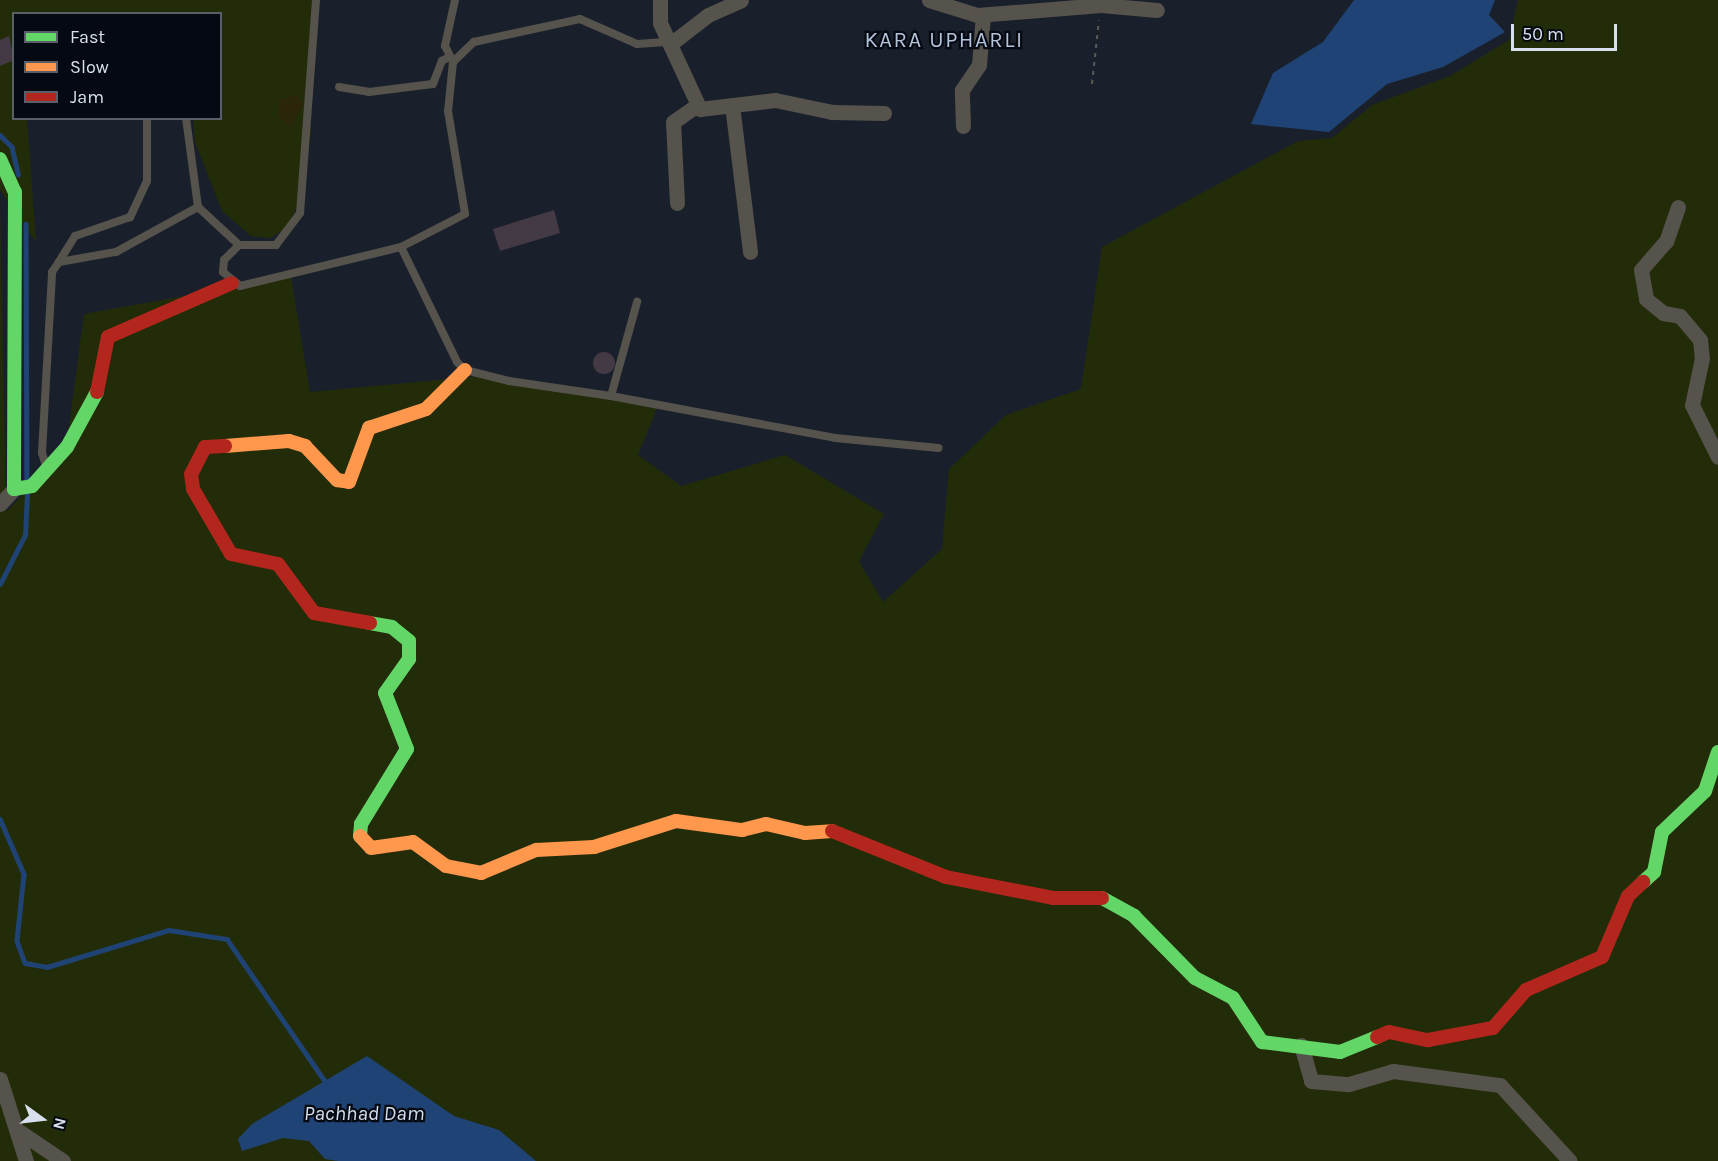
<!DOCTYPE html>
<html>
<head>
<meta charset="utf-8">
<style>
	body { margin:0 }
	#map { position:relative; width:1718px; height:1161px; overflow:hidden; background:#1a202b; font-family:Karla,sans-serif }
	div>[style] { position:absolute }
	.green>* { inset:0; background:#232c08 }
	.sand>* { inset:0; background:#2b2509 }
	.water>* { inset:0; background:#204376 }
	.stream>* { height:4.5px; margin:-2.25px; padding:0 2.25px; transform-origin:2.25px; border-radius:2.25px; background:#204376 }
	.building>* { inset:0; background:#443a46 }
	.round { border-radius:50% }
	.path>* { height:2px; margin-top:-1px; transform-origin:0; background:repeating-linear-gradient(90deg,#5a5958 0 4.5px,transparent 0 9px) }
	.lane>* { height:8px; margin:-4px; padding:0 4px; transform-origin:4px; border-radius:4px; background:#56524c }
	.street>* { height:15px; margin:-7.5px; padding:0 7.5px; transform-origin:7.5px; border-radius:7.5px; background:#56524c }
	.fast>* { height:14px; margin:-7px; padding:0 7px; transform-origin:7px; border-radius:7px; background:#63d668 }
	.slow>* { height:14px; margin:-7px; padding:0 7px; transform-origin:7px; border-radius:7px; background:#ff974d }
	.jam>* { height:14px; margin:-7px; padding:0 7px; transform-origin:7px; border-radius:7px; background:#b3261e }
	span { translate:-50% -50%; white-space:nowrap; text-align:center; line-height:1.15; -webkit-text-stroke:4.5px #050911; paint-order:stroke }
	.water-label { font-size:21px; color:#d3deef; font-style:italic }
	.quarter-label { font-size:22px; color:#b2c2db; letter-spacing:1.5px }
	.legend { position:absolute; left:12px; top:12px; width:210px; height:108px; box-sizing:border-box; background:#050911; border:2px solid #595f69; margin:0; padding:8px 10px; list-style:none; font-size:18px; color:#d7e0ec }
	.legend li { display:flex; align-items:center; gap:12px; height:30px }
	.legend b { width:30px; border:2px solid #595f69 }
	.north { position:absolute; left:12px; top:1089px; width:60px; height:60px; -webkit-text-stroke:4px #050911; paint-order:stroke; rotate:105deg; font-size:16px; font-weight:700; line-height:24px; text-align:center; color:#d7e0ec }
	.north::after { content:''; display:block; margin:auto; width:21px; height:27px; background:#d7e0ec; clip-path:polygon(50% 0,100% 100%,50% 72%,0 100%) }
	.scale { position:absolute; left:1511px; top:24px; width:106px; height:27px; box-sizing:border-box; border:3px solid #d7e0ec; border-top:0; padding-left:8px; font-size:18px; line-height:21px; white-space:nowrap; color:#d7e0ec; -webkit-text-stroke:4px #050911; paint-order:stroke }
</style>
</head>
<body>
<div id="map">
	<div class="green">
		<div style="clip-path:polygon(0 0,312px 0,311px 134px,299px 204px,285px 229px,270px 238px,251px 236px,222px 211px,195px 142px,193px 119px,220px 118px,220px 14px,14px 14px,14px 118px,27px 119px,36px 242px,0 190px)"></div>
		<div style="clip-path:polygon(1518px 0,1718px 0,1718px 1161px,0 1161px,0 195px,6px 512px,66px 450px,84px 314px,291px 277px,310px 392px,482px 376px,657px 408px,638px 455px,681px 486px,785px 455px,884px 514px,859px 561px,883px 602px,942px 549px,949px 469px,1006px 415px,1081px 389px,1102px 247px,1298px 141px,1332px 138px,1372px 105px,1450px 76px,1509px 40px)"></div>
	</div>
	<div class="sand">
		<div style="clip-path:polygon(297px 95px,303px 105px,290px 127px,278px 115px,280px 100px)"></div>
	</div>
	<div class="water">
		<div style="clip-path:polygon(1354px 0,1495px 0,1489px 15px,1505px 32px,1443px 67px,1387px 84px,1329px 132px,1251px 124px,1273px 73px,1323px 42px)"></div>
		<div style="clip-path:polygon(367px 1056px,454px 1116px,499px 1130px,536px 1161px,338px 1161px,325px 1159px,309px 1141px,283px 1138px,242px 1151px,238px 1139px,252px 1124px)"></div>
	</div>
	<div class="stream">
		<div style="left:0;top:135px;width:17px;rotate:45deg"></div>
		<div style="left:12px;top:147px;width:28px;rotate:77deg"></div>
		<div style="left:26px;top:224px;width:255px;rotate:89.8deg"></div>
		<div style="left:0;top:584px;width:55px;rotate:-63deg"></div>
		<div style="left:25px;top:535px;width:41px;rotate:-87.2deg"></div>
		<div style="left:0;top:819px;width:60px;rotate:66.4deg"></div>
		<div style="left:24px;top:874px;width:67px;rotate:96deg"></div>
		<div style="left:17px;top:941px;width:23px;rotate:70deg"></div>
		<div style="left:25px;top:963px;width:22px;rotate:10deg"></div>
		<div style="left:47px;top:967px;width:127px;rotate:-16.9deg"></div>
		<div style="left:169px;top:930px;width:59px;rotate:8.8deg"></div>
		<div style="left:227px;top:939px;width:173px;rotate:55.4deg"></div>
	</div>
	<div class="building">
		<div style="clip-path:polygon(9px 36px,14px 60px,0 66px,0 40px)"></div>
		<div style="clip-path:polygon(554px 210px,560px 233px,500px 251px,493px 229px)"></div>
		<div class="round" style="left:593px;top:352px;width:22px;height:22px"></div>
	</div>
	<div class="path">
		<div style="left:1092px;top:84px;width:64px;rotate:-83.8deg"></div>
	</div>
	<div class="lane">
		<div style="left:455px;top:0;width:47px;rotate:102.3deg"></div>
		<div style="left:445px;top:46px;width:18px;rotate:63deg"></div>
		<div style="left:453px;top:62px;width:29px;rotate:-44deg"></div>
		<div style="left:474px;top:42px;width:108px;rotate:-12.2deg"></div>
		<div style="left:580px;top:19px;width:62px;rotate:23.7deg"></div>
		<div style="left:637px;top:44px;width:32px;rotate:-4deg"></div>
		<div style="left:453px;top:62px;width:49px;rotate:95.8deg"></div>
		<div style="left:448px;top:111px;width:104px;rotate:80.6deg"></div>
		<div style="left:465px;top:214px;width:72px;rotate:152.7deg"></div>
		<div style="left:401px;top:247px;width:128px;rotate:64deg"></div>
		<div style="left:457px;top:362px;width:11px;rotate:45deg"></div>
		<div style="left:465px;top:370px;width:45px;rotate:14deg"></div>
		<div style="left:509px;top:381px;width:103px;rotate:8.4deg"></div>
		<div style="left:611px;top:396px;width:98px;rotate:-74.5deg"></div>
		<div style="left:339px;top:87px;width:30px;rotate:9deg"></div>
		<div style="left:369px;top:92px;width:64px;rotate:-7.1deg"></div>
		<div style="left:433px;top:84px;width:25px;rotate:-69deg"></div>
		<div style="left:442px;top:61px;width:8px;rotate:-30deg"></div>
		<div style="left:147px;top:118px;width:63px;rotate:90deg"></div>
		<div style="left:147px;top:181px;width:40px;rotate:115deg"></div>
		<div style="left:130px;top:217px;width:58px;rotate:160.9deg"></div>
		<div style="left:75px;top:236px;width:31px;rotate:122deg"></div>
		<div style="left:59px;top:262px;width:58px;rotate:-10deg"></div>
		<div style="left:116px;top:252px;width:94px;rotate:-28.8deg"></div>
		<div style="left:186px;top:118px;width:90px;rotate:82.3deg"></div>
		<div style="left:198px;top:207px;width:56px;rotate:42.8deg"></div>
		<div style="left:239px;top:245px;width:37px"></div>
		<div style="left:276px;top:245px;width:40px;rotate:-53deg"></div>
		<div style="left:300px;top:213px;width:214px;rotate:-85.7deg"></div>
		<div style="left:239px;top:245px;width:21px;rotate:135deg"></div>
		<div style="left:224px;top:260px;width:12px;rotate:95deg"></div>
		<div style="left:223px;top:272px;width:22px;rotate:39deg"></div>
		<div style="left:240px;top:286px;width:166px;rotate:-13.6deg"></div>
		<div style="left:611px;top:396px;width:228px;rotate:10.6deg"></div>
		<div style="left:835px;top:438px;width:104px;rotate:5.5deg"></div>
		<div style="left:46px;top:466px;width:14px;rotate:-107deg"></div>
		<div style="left:42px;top:453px;width:181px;rotate:-86.8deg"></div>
		<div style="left:52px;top:272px;width:12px;rotate:-55deg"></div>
	</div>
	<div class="street">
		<div style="left:660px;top:0;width:23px;rotate:90deg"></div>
		<div style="left:660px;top:23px;width:95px;rotate:65.1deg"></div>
		<div style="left:700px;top:109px;width:76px;rotate:-6.8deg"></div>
		<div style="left:775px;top:100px;width:58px;rotate:11.9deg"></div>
		<div style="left:832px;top:112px;width:52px;rotate:1.1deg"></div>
		<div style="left:929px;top:0;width:50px;rotate:17.4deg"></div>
		<div style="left:977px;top:15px;width:124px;rotate:-4.6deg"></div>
		<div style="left:1101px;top:5px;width:56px;rotate:5.1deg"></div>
		<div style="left:673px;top:42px;width:44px;rotate:-37.6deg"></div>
		<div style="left:708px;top:15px;width:36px;rotate:-24deg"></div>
		<div style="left:732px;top:105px;width:148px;rotate:83deg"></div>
		<div style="left:963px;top:126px;width:36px;rotate:-92deg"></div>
		<div style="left:962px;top:90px;width:30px;rotate:-56deg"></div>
		<div style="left:979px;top:65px;width:50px;rotate:-85.4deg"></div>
		<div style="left:677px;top:203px;width:81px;rotate:-92.8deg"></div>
		<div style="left:673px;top:122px;width:28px;rotate:-35deg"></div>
		<div style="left:1678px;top:207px;width:36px;rotate:109deg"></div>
		<div style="left:1666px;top:241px;width:38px;rotate:131deg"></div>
		<div style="left:1641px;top:270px;width:29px;rotate:80deg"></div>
		<div style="left:1646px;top:299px;width:22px;rotate:39deg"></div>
		<div style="left:1663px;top:313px;width:17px;rotate:10deg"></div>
		<div style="left:1680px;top:316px;width:31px;rotate:50deg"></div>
		<div style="left:1700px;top:340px;width:18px;rotate:84deg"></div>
		<div style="left:1702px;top:358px;width:48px;rotate:102deg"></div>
		<div style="left:1692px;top:405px;width:58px;rotate:63.4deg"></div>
		<div style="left:0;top:504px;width:21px;rotate:-47deg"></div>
		<div style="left:1301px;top:1045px;width:37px;rotate:74deg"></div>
		<div style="left:1311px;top:1081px;width:38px;rotate:5deg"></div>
		<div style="left:1349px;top:1084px;width:46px;rotate:-16.5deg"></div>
		<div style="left:1393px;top:1071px;width:108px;rotate:7.5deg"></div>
		<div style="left:1500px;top:1085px;width:103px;rotate:47.4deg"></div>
		<div style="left:0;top:1079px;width:86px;rotate:72.4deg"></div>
		<div style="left:20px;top:1132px;width:52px;rotate:34deg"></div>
	</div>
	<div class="fast">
		<div style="left:0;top:159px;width:36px;rotate:66deg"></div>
		<div style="left:15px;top:192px;width:297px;rotate:90.2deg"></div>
		<div style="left:14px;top:489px;width:18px;rotate:-9deg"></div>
		<div style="left:32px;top:486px;width:52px;rotate:-48.1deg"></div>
		<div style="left:67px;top:447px;width:63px;rotate:-61.4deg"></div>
		<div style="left:360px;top:836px;width:12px;rotate:-85deg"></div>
		<div style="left:361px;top:824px;width:88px;rotate:-58.5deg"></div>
		<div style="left:407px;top:749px;width:60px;rotate:-111.4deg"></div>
		<div style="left:385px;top:693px;width:42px;rotate:-54.8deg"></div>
		<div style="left:409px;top:659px;width:18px;rotate:-90deg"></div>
		<div style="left:409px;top:641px;width:22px;rotate:-141deg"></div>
		<div style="left:392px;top:627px;width:22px;rotate:-170deg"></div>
		<div style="left:1643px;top:882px;width:15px;rotate:-42deg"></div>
		<div style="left:1654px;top:872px;width:41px;rotate:-78.7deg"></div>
		<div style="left:1662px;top:832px;width:59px;rotate:-43.6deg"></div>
		<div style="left:1705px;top:791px;width:41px;rotate:-71.6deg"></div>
		<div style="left:1102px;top:898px;width:37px;rotate:29deg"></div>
		<div style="left:1134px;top:916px;width:87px;rotate:45.5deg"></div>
		<div style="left:1195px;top:978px;width:43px;rotate:27.8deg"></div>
		<div style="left:1233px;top:998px;width:53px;rotate:56.6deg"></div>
		<div style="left:1262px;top:1042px;width:79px;rotate:7.3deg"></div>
		<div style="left:1340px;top:1052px;width:40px;rotate:-22deg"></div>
	</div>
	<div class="slow">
		<div style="left:225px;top:446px;width:64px;rotate:-4.5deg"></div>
		<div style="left:289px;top:441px;width:17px;rotate:17deg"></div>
		<div style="left:305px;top:446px;width:47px;rotate:46.7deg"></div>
		<div style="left:337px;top:480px;width:12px;rotate:9deg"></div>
		<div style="left:349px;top:482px;width:58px;rotate:-69.7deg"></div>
		<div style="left:369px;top:428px;width:60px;rotate:-18.4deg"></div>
		<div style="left:426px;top:409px;width:55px;rotate:-45deg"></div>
		<div style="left:360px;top:836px;width:16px;rotate:47deg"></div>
		<div style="left:371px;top:848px;width:42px;rotate:-8.1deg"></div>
		<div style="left:413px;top:842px;width:41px;rotate:36deg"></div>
		<div style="left:446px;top:866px;width:36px;rotate:11deg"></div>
		<div style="left:481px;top:873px;width:60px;rotate:-22.7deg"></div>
		<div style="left:536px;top:850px;width:58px;rotate:-3deg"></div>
		<div style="left:594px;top:847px;width:86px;rotate:-17.6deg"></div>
		<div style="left:676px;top:821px;width:67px;rotate:7.8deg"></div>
		<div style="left:742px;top:830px;width:25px;rotate:-14deg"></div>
		<div style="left:766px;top:824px;width:40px;rotate:13deg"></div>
		<div style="left:805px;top:833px;width:27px;rotate:-4deg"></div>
	</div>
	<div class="jam">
		<div style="left:97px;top:392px;width:56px;rotate:-78.7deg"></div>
		<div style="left:108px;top:337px;width:135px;rotate:-23.5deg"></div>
		<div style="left:225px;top:446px;width:20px;rotate:177deg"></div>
		<div style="left:205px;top:447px;width:30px;rotate:117deg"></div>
		<div style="left:191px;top:474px;width:15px;rotate:82deg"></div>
		<div style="left:193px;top:489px;width:75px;rotate:59.7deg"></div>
		<div style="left:231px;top:554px;width:48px;rotate:12deg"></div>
		<div style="left:278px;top:564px;width:61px;rotate:53.7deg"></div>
		<div style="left:314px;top:613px;width:57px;rotate:10.1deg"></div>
		<div style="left:832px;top:831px;width:123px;rotate:22deg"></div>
		<div style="left:946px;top:877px;width:109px;rotate:11.1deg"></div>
		<div style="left:1053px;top:898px;width:49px"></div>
		<div style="left:1377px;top:1037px;width:13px;rotate:-23deg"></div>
		<div style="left:1389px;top:1032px;width:40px;rotate:12deg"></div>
		<div style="left:1428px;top:1040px;width:66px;rotate:-10.5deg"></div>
		<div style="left:1493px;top:1028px;width:50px;rotate:-49deg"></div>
		<div style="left:1526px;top:990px;width:83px;rotate:-23.5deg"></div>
		<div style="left:1602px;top:957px;width:66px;rotate:-66.9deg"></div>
		<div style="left:1628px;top:896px;width:21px;rotate:-43deg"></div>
	</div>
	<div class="water-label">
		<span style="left:364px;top:1113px">Pachhad Dam</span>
	</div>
	<div class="quarter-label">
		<span style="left:944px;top:41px">KARA UPHARLI</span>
	</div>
	<ul class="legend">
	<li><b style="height:8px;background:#63d668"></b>Fast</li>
	<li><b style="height:8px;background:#ff974d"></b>Slow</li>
	<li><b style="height:8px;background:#b3261e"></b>Jam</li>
	</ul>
	<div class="north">N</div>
	<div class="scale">50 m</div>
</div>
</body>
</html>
